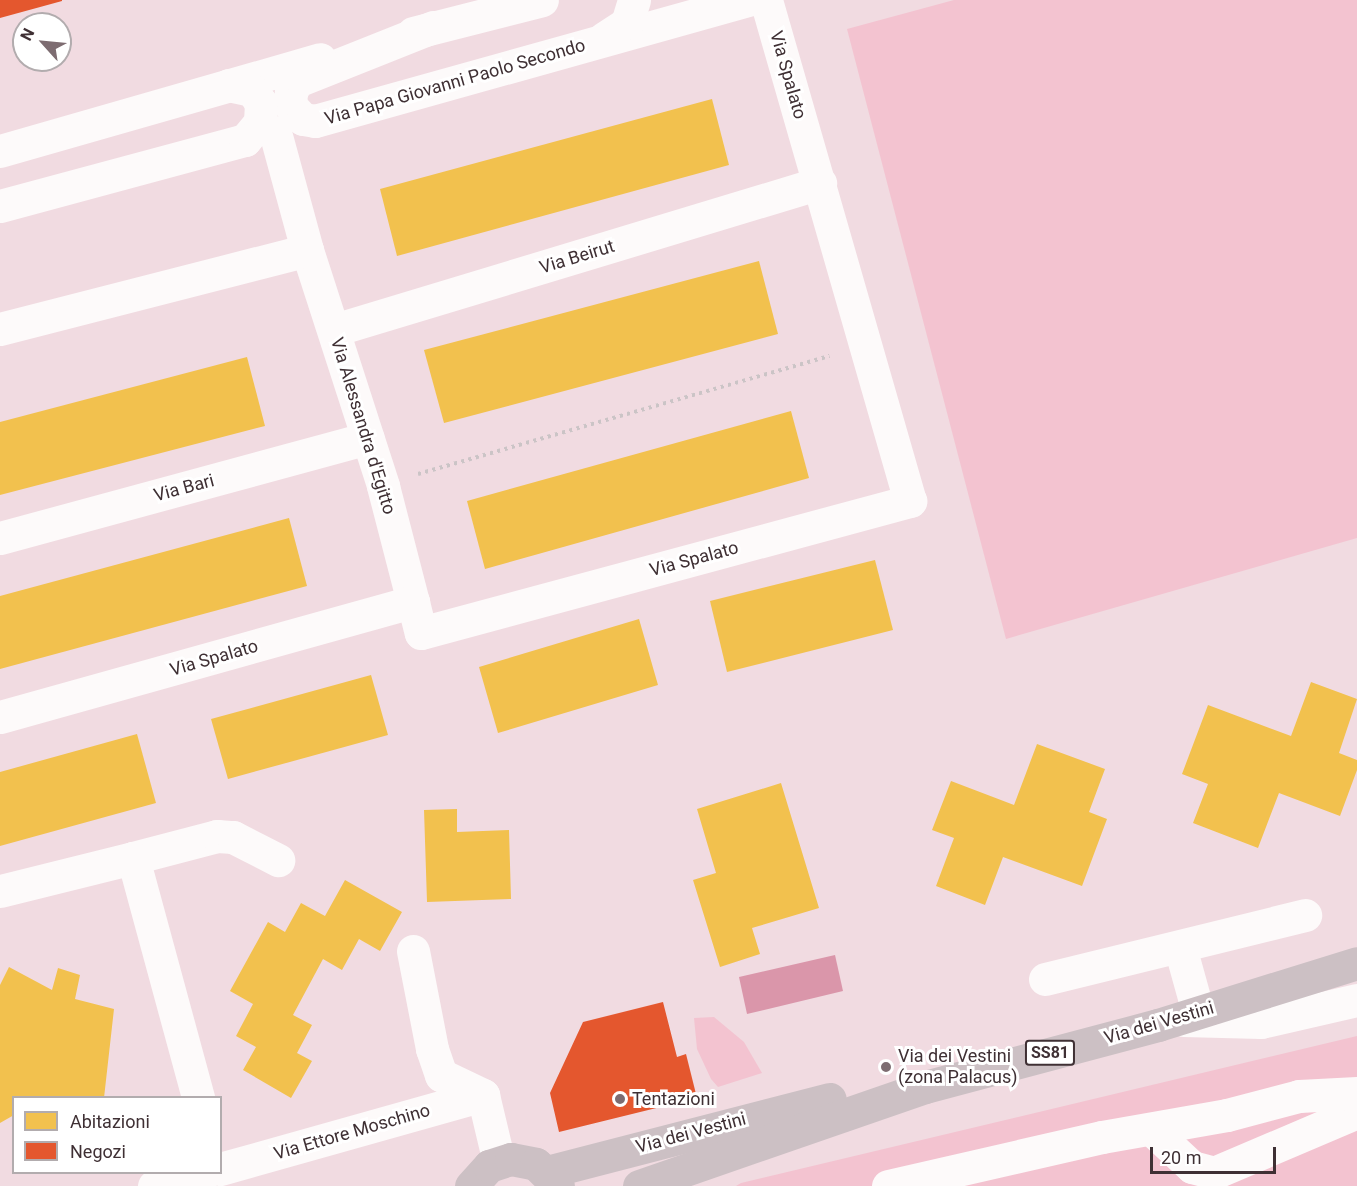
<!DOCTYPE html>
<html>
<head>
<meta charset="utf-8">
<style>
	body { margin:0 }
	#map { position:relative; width:1357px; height:1186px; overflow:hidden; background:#f1dbe1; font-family:Roboto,sans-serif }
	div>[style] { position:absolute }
	.green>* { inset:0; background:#f3c3d0 }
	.water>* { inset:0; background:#da96aa }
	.homes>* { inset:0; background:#f2c14e }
	.shops>* { inset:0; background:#e4572e }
	.path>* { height:4px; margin-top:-2px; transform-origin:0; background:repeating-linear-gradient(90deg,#cbc4c6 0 3px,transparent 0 7.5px) }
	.minor>* { height:33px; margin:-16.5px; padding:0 16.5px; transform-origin:16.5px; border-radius:16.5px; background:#fdfafa }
	.major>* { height:33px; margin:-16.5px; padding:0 16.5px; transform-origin:16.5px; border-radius:16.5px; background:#ccc0c4 }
	.dots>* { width:16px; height:16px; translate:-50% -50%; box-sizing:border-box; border:3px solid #fff; border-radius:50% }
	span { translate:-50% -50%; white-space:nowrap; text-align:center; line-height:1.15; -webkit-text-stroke:6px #fff; paint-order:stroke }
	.shield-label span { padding:2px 4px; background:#fff; border:2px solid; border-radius:4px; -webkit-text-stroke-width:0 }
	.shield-label { font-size:16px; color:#3f3034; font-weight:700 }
	.street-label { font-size:18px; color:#3f3034 }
	.poi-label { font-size:18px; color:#3f3034 }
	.left { translate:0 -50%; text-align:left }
	.legend { position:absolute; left:12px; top:1096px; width:210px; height:78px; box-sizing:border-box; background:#fff; border:2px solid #b2acae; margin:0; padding:8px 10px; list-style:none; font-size:18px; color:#3f3034 }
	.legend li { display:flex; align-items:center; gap:12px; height:30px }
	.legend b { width:30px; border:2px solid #b2acae }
	.north { position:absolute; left:12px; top:12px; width:60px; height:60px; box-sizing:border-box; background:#fff; border:2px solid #b2acae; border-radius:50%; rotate:297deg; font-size:16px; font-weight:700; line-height:24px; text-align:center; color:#3f3034 }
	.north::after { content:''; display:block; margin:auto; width:21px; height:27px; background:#7d6c71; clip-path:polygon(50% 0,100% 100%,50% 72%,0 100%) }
	.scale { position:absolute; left:1150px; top:1147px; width:126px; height:27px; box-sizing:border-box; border:3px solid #3f3034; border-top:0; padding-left:8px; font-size:18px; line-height:21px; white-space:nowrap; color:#3f3034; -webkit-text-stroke:4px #fff; paint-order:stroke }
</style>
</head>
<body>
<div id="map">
	<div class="green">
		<div style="clip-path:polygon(954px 0,1357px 0,1357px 538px,1006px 639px,847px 29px)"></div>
		<div style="clip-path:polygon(714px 1017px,744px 1042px,762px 1073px,718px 1087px,711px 1079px,697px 1049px,694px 1018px)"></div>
		<div style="clip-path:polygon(1357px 1036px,1357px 1186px,736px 1186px,741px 1183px)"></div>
	</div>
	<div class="water">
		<div style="clip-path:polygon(835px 955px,843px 991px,747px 1014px,739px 977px)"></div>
	</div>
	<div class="homes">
		<div style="clip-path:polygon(712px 99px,729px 165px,397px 256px,380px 189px)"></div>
		<div style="clip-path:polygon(759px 261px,778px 334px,444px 423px,424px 350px)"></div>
		<div style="clip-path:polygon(247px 357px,265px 426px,0 495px,0 422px)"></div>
		<div style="clip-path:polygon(791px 411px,809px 478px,485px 569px,467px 501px)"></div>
		<div style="clip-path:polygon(289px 518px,307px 586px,0 669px,0 596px)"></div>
		<div style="clip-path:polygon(875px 560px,893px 630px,727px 672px,710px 601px)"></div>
		<div style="clip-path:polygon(639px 619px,658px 685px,498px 733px,479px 667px)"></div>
		<div style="clip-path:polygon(371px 675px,388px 735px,228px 779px,211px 719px)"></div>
		<div style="clip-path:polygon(1311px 682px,1357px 699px,1339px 753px,1357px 760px,1357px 770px,1340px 816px,1279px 793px,1258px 848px,1193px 823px,1208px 784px,1182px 774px,1208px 705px,1291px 736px)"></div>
		<div style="clip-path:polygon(137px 734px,156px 803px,0 846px,0 772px)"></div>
		<div style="clip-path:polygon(1037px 744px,1105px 769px,1089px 812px,1107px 819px,1082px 886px,1003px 857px,985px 905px,936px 886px,954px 838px,932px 830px,951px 781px,1014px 805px)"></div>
		<div style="clip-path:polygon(781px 783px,819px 908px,752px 928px,760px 954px,720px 967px,693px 880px,716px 873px,697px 809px)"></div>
		<div style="clip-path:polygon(457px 809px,457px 832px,509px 830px,511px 899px,427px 902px,424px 810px)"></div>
		<div style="clip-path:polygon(345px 880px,402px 912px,380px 951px,359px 939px,342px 970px,323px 959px,293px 1015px,312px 1025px,297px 1053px,312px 1061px,291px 1098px,243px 1070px,256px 1047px,236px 1036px,253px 1004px,230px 991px,268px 922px,285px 932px,301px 903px,325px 916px)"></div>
		<div style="clip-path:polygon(9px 967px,52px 990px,58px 968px,80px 975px,75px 999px,114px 1009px,104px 1098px,14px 1098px,14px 1115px,0 1123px,0 985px)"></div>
	</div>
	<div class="shops">
		<div style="clip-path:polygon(0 0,62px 0,62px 1px,0 18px)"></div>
		<div style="clip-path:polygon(663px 1002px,677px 1057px,686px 1054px,697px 1098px,559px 1132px,550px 1093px,583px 1022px)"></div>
	</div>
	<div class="path">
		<div style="left:418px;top:474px;width:428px;rotate:-16deg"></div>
	</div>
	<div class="minor">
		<div style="left:433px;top:27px;width:146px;rotate:158.3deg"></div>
		<div style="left:297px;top:81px;width:13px;rotate:119deg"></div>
		<div style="left:291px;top:92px;width:13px;rotate:94deg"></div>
		<div style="left:290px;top:105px;width:19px;rotate:47deg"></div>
		<div style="left:303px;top:119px;width:12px;rotate:9deg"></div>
		<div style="left:315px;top:121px;width:451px;rotate:-15.6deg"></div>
		<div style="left:413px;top:33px;width:133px;rotate:-14.3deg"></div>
		<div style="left:604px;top:38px;width:27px;rotate:-33deg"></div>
		<div style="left:627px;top:23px;width:24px;rotate:-73deg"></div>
		<div style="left:275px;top:132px;width:122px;rotate:74.8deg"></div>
		<div style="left:307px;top:250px;width:248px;rotate:72.1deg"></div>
		<div style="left:383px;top:486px;width:120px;rotate:75.5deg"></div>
		<div style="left:0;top:151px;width:333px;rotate:-16deg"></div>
		<div style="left:0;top:206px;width:254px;rotate:-15.1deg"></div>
		<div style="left:245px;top:140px;width:23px;rotate:-50deg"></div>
		<div style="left:260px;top:122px;width:19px;rotate:-87deg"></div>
		<div style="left:261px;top:103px;width:16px;rotate:-125deg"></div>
		<div style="left:252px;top:90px;width:24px;rotate:-168deg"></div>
		<div style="left:0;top:329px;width:317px;rotate:-14.4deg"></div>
		<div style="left:334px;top:330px;width:508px;rotate:-16.83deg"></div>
		<div style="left:0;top:538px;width:381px;rotate:-15.2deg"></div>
		<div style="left:0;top:717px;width:429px;rotate:-15.6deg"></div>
		<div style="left:413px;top:602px;width:32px;rotate:76deg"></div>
		<div style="left:421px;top:633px;width:507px;rotate:-15.11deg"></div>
		<div style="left:910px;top:501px;width:521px;rotate:-106.04deg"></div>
		<div style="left:133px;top:858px;width:87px;rotate:-14.7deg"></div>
		<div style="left:217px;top:836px;width:16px;rotate:4deg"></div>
		<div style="left:233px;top:837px;width:51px;rotate:27.1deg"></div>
		<div style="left:0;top:891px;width:137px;rotate:-13.9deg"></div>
		<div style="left:133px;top:858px;width:249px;rotate:74.8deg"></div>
		<div style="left:1180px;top:947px;width:67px;rotate:74.5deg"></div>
		<div style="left:413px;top:951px;width:100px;rotate:79deg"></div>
		<div style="left:432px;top:1049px;width:28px;rotate:71deg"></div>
		<div style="left:441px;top:1075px;width:47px;rotate:25.5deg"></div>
		<div style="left:1045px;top:979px;width:268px;rotate:-13.8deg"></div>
		<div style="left:1183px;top:1020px;width:78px;rotate:1.5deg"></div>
		<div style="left:1261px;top:1022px;width:98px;rotate:-12.9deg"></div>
		<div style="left:1151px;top:1129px;width:56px;rotate:42.8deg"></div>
		<div style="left:1192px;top:1167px;width:23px;rotate:15deg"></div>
		<div style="left:1214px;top:1173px;width:155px;rotate:-23.1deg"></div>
		<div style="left:220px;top:1169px;width:273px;rotate:-15.7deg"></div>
		<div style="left:483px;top:1095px;width:69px;rotate:76.6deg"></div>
		<div style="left:154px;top:1186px;width:54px;rotate:-15.1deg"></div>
		<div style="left:888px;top:1186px;width:220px;rotate:-12.9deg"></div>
		<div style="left:1102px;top:1137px;width:127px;rotate:-10deg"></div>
		<div style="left:1227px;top:1115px;width:74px;rotate:-14.8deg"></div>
		<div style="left:1299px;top:1096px;width:58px;rotate:-3deg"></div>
	</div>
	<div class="major">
		<div style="left:547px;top:1172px;width:292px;rotate:-14.5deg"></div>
		<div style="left:471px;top:1186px;width:27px;rotate:-48deg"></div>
		<div style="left:489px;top:1166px;width:23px;rotate:-18deg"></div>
		<div style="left:511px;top:1159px;width:25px;rotate:11deg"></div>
		<div style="left:536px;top:1164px;width:31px;rotate:45deg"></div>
		<div style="left:639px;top:1186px;width:303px;rotate:-19.1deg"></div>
		<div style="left:925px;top:1087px;width:241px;rotate:-14.9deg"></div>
		<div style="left:1158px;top:1025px;width:208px;rotate:-17.3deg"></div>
	</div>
	<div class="dots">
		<div style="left:886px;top:1067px;background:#7d6c71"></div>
		<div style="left:620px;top:1099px;background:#7d6c71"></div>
	</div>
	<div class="shield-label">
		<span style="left:1050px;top:1053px">SS81</span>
	</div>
	<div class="street-label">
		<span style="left:788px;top:75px;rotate:74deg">Via Spalato</span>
		<span style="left:455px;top:82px;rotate:-16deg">Via Papa Giovanni Paolo Secondo</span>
		<span style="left:577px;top:257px;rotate:-17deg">Via Beirut</span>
		<span style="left:363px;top:426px;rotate:73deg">Via Alessandra d'Egitto</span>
		<span style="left:184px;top:488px;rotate:-15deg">Via Bari</span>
		<span style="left:694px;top:559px;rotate:-15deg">Via Spalato</span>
		<span style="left:214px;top:658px;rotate:-16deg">Via Spalato</span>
		<span style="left:1159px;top:1023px;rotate:-16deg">Via dei Vestini</span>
		<span style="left:352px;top:1132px;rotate:-16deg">Via Ettore Moschino</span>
		<span style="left:691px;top:1133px;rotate:-15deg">Via dei Vestini</span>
	</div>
	<div class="poi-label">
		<span class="left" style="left:898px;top:1067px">Via dei Vestini<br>(zona Palacus)</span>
		<span class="left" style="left:632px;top:1099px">Tentazioni</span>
	</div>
	<ul class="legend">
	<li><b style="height:16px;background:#f2c14e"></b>Abitazioni</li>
	<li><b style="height:16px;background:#e4572e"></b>Negozi</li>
	</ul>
	<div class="north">N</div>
	<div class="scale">20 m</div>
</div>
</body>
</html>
